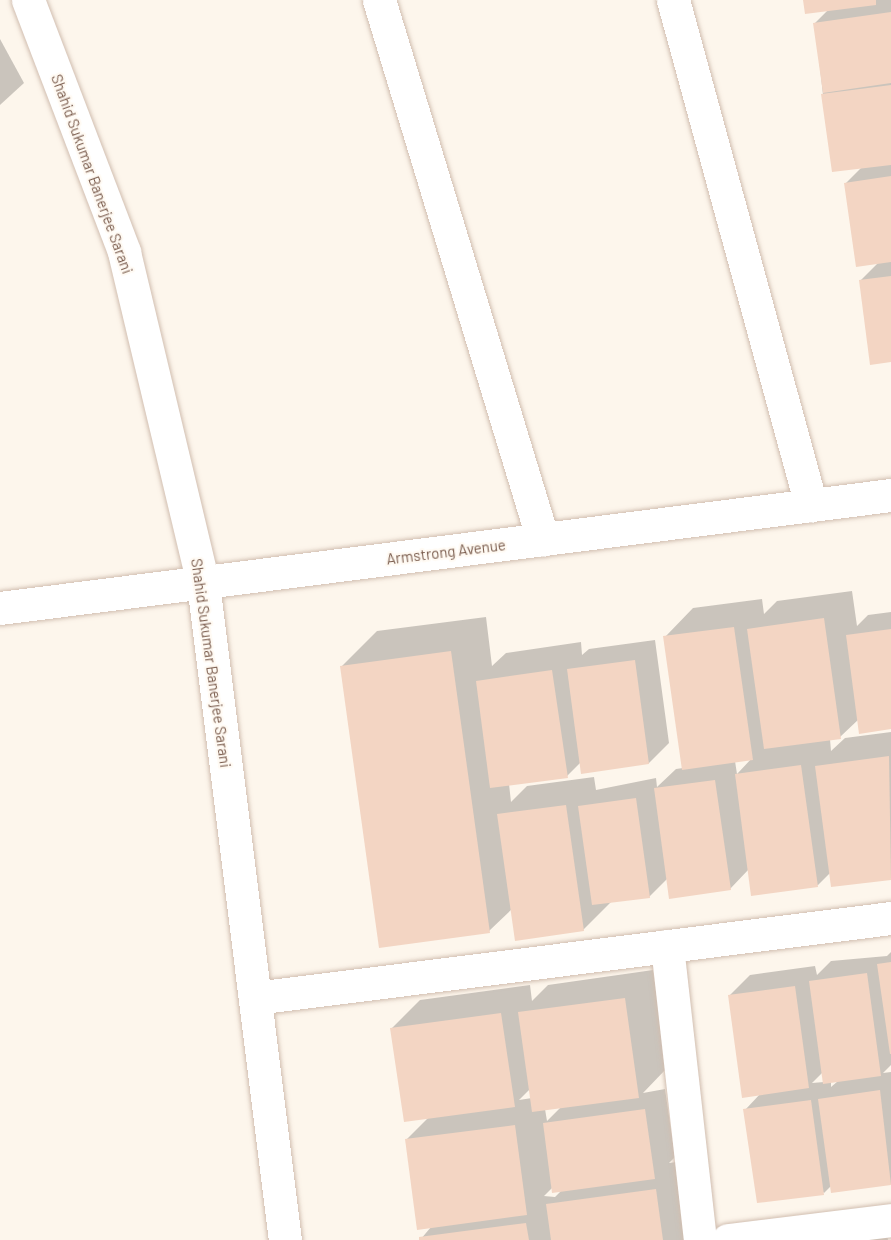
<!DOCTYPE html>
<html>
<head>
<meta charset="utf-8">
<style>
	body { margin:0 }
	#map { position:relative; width:891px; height:1240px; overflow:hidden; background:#fdf6ec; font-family:Barlow,sans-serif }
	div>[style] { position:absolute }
	.shadow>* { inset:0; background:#0003 }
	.building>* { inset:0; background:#f3d5c3 }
	.roads { filter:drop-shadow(0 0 2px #d1beb0) drop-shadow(0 0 2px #d1beb0) }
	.minor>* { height:33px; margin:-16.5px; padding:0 16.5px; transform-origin:16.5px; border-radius:16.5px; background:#fff }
	.tertiary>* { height:33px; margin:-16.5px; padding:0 16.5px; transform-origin:16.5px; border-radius:16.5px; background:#fff }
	span { translate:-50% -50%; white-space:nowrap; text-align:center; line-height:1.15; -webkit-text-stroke:4.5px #fffaf3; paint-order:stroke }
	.street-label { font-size:15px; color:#7a5c4d }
</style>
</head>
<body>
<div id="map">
	<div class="shadow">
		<div style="clip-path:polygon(805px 0,891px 0,891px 360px,860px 281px,879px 262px,846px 183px,862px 167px,823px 95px,815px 23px,828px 10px)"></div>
		<div style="clip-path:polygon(0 39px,24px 83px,0 105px)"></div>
		<div style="clip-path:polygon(evenodd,852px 591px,857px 626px,868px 615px,891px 612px,891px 728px,859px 719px,840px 737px,830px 739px,831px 751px,845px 738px,891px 732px,891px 878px,833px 886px,831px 872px,818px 885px,753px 895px,749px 869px,730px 889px,668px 878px,649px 897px,612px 901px,583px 930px,512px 909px,489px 931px,342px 666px,377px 631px,486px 617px,492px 666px,506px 653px,581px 642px,582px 655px,589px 649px,655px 640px,669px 743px,649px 763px,581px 762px,567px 776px,509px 784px,511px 802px,527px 786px,594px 777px,596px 790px,656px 778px,657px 787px,676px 769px,683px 768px,665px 637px,693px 608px,762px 599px,764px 614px,777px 601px,852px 591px,752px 758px,737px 774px,735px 761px,752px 758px)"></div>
		<div style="clip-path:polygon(evenodd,891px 952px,891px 1065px,883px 1073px,891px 1072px,891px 1184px,833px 1192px,832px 1185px,824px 1193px,745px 1110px,761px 1093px,730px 995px,750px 975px,815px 966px,817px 975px,831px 961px,887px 956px,891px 952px,823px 1072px,824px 1082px,812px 1083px,823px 1072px,891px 952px,838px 1081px,831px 1087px,831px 1082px,838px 1081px)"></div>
		<div style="clip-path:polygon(evenodd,653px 970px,667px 1068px,643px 1093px,665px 1089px,675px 1157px,669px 1163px,684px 1161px,687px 1240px,420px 1240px,431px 1227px,406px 1140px,429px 1117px,391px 1029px,420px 1000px,530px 985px,532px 1001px,548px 985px,653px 970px,530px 1089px,532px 1098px,519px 1100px,530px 1089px,653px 970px,561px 1107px,547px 1121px,545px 1109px,561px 1107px,653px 970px,553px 1187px,562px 1190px,555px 1197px,544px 1196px,553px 1187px)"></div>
		<div style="clip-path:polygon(885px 1225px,888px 1240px,787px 1240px)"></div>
	</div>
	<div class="building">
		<div style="clip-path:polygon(803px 0,876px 0,876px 5px,805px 14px)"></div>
		<div style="clip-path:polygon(891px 12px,891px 83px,823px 93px,813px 23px)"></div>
		<div style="clip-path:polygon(891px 85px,891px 165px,832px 172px,821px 94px)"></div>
		<div style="clip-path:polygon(891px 176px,891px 262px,856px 267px,844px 183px)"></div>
		<div style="clip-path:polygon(891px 276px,891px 362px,870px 365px,859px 280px)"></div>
		<div style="clip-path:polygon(824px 618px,841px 739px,764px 749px,747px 629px)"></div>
		<div style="clip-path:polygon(734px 627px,753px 760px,682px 770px,663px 636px)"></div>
		<div style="clip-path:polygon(891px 629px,891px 729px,859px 734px,846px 635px)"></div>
		<div style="clip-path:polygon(451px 651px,490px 933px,379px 948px,340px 666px)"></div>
		<div style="clip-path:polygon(635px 660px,649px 764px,581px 774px,567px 669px)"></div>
		<div style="clip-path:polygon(552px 670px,568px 778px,490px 788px,476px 681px)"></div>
		<div style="clip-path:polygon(889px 756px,891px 880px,831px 887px,815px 766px)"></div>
		<div style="clip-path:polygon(801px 765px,818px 887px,751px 896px,735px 774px)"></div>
		<div style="clip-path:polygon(715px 780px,731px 890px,669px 899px,654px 788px)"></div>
		<div style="clip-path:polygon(636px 798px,650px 898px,592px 905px,578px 806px)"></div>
		<div style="clip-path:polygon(566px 805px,584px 931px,515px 941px,497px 814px)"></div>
		<div style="clip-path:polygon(891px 962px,891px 1054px,890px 1054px,877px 964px)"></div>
		<div style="clip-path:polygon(867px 973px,881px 1076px,823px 1084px,809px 981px)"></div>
		<div style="clip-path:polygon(795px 986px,809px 1088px,742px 1098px,728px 995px)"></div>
		<div style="clip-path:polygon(625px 998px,639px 1098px,532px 1112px,518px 1012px)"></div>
		<div style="clip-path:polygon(501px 1013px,515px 1107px,404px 1122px,390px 1028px)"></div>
		<div style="clip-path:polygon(880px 1090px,891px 1185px,831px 1193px,818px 1099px)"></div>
		<div style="clip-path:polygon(811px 1100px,824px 1195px,757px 1203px,743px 1109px)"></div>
		<div style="clip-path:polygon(645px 1109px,655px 1179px,552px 1193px,543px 1123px)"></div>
		<div style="clip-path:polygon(515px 1125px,527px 1215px,417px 1230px,405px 1139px)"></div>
		<div style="clip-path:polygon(656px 1189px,663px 1240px,551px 1240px,546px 1204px)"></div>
		<div style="clip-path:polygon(526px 1223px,529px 1240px,419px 1240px,419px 1237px)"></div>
	</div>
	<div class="roads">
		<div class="minor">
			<div style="left:28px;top:0;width:270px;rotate:69.1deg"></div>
			<div style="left:124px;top:252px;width:340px;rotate:76.6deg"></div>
			<div style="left:203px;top:583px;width:662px;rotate:82.89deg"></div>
			<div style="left:379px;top:0;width:564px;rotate:73.11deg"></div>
			<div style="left:673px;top:0;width:524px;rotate:74.72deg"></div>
			<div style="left:667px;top:946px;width:296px;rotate:83.6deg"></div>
			<div style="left:255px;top:998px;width:641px;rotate:-7.17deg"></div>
			<div style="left:728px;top:1240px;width:164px;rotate:-7deg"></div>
		</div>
		<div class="tertiary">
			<div style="left:0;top:608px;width:898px;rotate:-7.23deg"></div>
		</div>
	</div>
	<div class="street-label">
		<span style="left:92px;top:174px;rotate:70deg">Shahid Sukumar Banerjee Sarani</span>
		<span style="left:446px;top:552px;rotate:-7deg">Armstrong Avenue</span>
		<span style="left:211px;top:663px;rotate:82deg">Shahid Sukumar Banerjee Sarani</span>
	</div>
</div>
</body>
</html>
